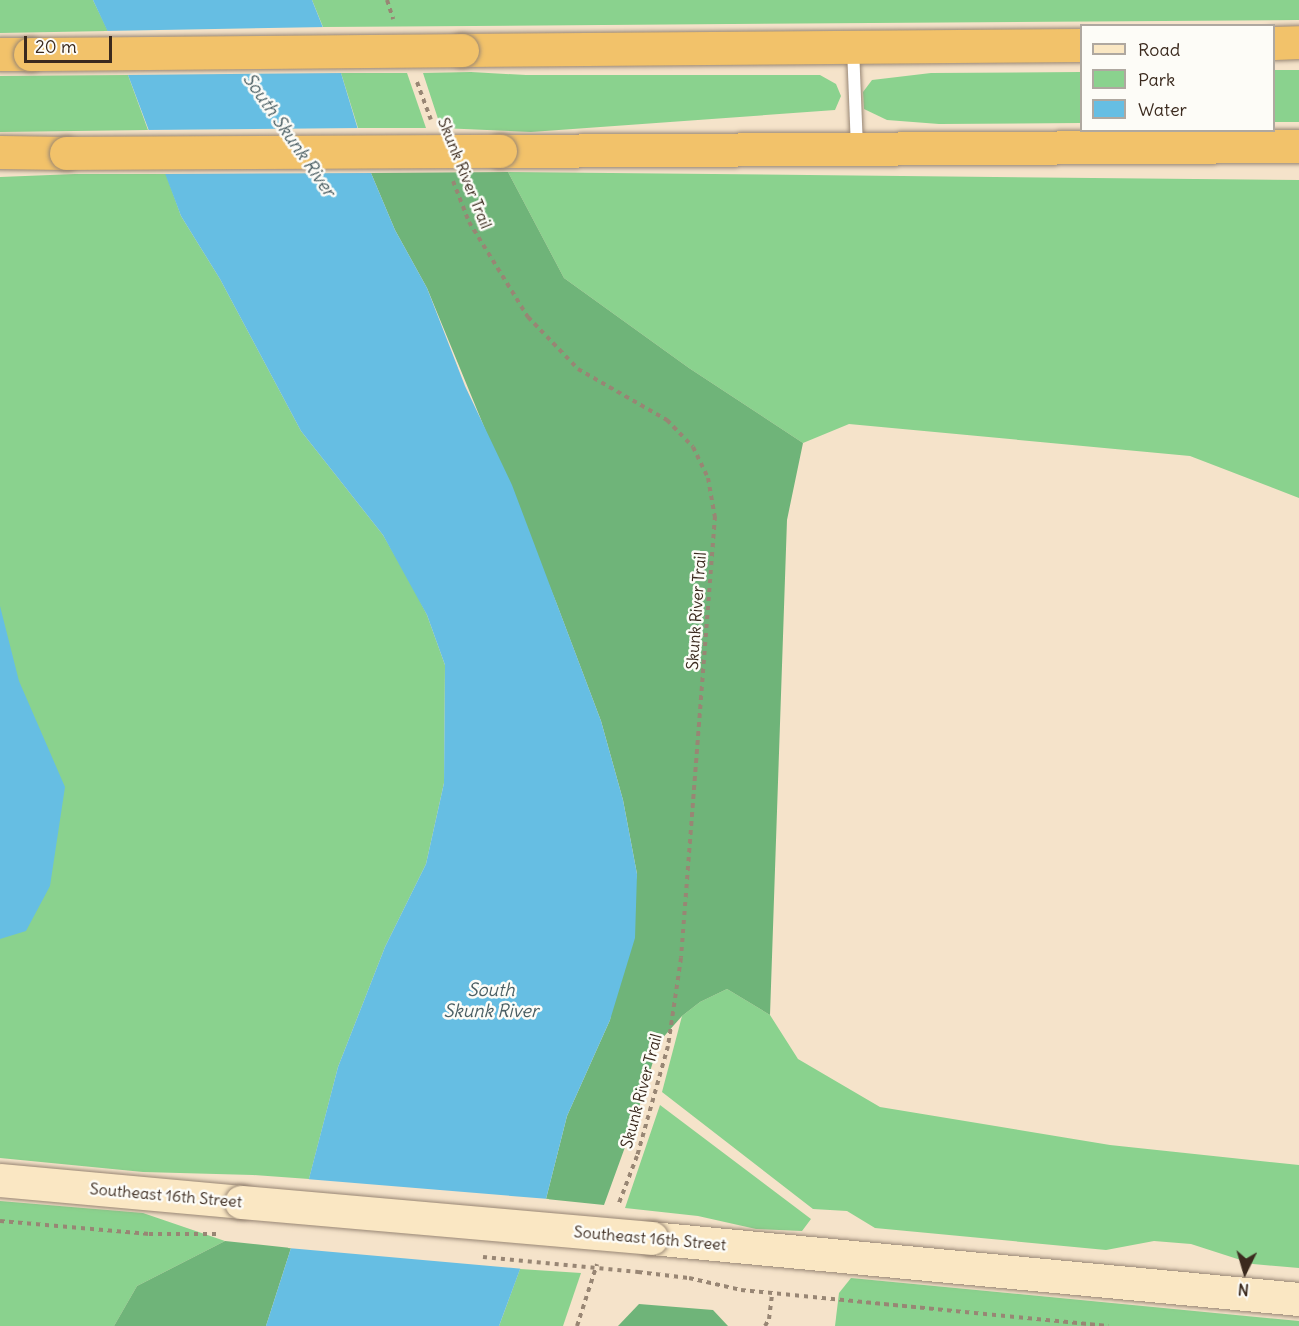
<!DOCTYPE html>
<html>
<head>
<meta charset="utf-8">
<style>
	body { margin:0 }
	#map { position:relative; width:1299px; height:1326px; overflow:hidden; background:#f5e3ca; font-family:Delius,sans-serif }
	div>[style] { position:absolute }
	.green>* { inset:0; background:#8ad28e }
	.forest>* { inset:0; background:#6fb479 }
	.water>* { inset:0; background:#66bee3 }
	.pier>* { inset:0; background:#f5e3ca }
	.path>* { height:4px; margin-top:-2px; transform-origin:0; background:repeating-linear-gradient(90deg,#988674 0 4.5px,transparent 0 9px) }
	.roads { filter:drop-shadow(0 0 2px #988674) drop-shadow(0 0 2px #988674) }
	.service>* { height:12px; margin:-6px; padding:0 6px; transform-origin:6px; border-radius:6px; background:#fff }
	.secondary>* { height:33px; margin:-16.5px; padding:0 16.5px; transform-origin:16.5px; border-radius:16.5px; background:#fae7c3 }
	.motorway>* { height:33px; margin:-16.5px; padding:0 16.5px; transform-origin:16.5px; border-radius:16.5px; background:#f2c26a }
	.path-bridge>* { height:4px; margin-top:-2px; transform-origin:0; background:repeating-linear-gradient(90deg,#988674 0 4.5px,transparent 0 9px) }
	.bridges { filter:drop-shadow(0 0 2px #988674) drop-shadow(0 0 2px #988674) }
	.secondary-bridge>* { height:33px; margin:-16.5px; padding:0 16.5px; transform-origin:16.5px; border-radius:16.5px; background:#fae7c3 }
	.motorway-bridge>* { height:33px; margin:-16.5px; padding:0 16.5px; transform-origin:16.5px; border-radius:16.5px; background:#f2c26a }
	span { translate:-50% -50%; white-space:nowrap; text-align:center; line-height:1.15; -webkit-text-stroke:5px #fdfcf7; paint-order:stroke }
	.street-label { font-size:16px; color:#3b2a1e }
	.water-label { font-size:18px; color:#4a5e63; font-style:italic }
	.legend { position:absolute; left:1080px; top:24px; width:195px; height:108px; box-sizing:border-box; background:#fdfcf7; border:2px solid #afa8a0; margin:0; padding:8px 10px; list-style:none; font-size:18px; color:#3b2a1e }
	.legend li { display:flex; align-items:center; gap:12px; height:30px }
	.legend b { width:30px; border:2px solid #afa8a0 }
	.north { position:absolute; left:1215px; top:1242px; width:60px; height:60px; -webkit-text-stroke:4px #fdfcf7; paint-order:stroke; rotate:185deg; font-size:16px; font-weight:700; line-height:24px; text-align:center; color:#3b2a1e }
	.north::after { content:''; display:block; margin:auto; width:21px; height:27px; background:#3b2a1e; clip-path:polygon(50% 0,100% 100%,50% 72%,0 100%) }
	.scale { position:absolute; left:24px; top:36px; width:88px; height:27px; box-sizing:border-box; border:3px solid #3b2a1e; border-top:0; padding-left:8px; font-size:18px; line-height:21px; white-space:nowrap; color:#3b2a1e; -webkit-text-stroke:4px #fdfcf7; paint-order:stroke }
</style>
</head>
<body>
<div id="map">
	<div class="green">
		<div style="clip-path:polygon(0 0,93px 0,108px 31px,0 33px)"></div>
		<div style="clip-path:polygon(312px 0,1299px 0,1299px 20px,323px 27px)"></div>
		<div style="clip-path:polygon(1274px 70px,1299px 70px,1299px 122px,1274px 122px)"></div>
		<div style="clip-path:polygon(471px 72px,526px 75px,820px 75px,836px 84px,841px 96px,835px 110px,531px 132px,441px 128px,423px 73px)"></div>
		<div style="clip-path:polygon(1081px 72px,1081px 123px,939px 124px,887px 120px,864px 109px,863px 92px,872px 80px,931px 73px)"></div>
		<div style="clip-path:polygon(341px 73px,407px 73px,426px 128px,358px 128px)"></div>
		<div style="clip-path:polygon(128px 75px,148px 130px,0 132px,0 76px)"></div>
		<div style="clip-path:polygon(508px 172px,1299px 180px,1299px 498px,1190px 456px,849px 424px,803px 443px,689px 368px,564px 278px)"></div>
		<div style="clip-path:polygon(75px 174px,166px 174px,181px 216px,220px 279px,301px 431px,383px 535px,411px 583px,427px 615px,445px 665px,444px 783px,426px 864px,385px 947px,338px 1067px,309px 1179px,253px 1175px,143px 1172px,0 1158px,0 177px)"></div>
		<div style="clip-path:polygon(727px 989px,770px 1015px,798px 1059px,880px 1107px,1110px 1145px,1299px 1165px,1299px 1268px,1253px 1264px,1191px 1244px,1154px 1241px,1106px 1250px,875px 1228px,847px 1211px,813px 1209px,662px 1092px,682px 1016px,700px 1002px)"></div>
		<div style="clip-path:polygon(660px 1105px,811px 1219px,802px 1231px,756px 1229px,698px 1216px,625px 1208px)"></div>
		<div style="clip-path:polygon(0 1201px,143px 1213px,225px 1241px,137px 1286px,114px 1326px,0 1326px)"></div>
		<div style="clip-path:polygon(520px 1269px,581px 1273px,563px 1326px,499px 1326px)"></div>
		<div style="clip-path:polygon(851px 1278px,1299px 1321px,1299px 1326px,835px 1326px,839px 1293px)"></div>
	</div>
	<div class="forest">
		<div style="clip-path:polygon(508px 172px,564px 278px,689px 368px,803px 443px,787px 520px,770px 1015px,727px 989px,700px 1002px,682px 1016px,659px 1042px,637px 1114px,604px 1205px,546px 1199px,567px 1116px,610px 1020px,637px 874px,623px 800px,601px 721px,556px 602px,427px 288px,395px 230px,371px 173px)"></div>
		<div style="clip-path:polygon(225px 1241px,291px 1248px,266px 1326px,114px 1326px,137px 1286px)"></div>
		<div style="clip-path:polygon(639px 1304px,713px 1310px,728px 1326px,618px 1326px)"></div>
	</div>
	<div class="water">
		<div style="clip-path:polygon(93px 0,312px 0,341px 73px,371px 173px,395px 230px,427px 288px,465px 386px,512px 485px,601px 721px,623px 800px,637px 874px,635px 938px,610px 1020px,567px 1116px,546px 1199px,499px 1326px,266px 1326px,291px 1248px,338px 1067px,385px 947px,426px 864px,444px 783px,445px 665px,427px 615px,383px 535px,301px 431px,220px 279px,181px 216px,128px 75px)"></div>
		<div style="clip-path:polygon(0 606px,19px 681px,65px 787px,50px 886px,26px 931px,0 939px)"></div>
	</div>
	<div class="pier">
		<div style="clip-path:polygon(327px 27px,344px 73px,124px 75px,104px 31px)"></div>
		<div style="clip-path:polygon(361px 128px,374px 173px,163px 174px,145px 130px)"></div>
		<div style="clip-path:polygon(306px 1179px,549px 1199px,524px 1269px,288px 1248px)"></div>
	</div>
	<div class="path">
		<div style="left:387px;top:0;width:20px;rotate:72deg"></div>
		<div style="left:417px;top:82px;width:40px;rotate:69.8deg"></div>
		<div style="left:453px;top:181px;width:44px;rotate:68.7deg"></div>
		<div style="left:469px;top:222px;width:112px;rotate:58.2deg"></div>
		<div style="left:528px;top:317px;width:72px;rotate:46.1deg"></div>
		<div style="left:578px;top:369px;width:103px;rotate:29.8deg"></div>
		<div style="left:667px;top:420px;width:37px;rotate:46deg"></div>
		<div style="left:693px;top:447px;width:34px;rotate:64deg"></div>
		<div style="left:708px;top:478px;width:39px;rotate:80deg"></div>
		<div style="left:715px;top:516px;width:443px;rotate:94.4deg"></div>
		<div style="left:681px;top:958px;width:89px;rotate:98.4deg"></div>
		<div style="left:668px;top:1046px;width:114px;rotate:105.7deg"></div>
		<div style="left:637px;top:1156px;width:50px;rotate:111deg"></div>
		<div style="left:0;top:1221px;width:150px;rotate:5deg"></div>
		<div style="left:149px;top:1234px;width:69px"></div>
		<div style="left:638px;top:1272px;width:51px;rotate:6.7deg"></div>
		<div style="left:689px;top:1278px;width:53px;rotate:13deg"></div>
		<div style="left:741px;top:1290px;width:369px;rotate:5.6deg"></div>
		<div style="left:577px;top:1326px;width:65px;rotate:-72.1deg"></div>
		<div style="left:765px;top:1326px;width:8px;rotate:-60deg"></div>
		<div style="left:769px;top:1319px;width:26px;rotate:-83deg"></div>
	</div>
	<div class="roads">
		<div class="service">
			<div style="left:853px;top:48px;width:100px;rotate:87.7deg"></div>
		</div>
		<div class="secondary">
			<div style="left:0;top:1180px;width:242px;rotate:5.2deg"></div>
			<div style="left:651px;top:1238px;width:651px;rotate:5.38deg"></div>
		</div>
		<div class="motorway">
			<div style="left:1274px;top:43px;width:25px;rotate:-2deg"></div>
			<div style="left:462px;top:50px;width:620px;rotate:-0.46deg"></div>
			<div style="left:0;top:54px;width:30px"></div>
			<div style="left:500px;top:151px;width:799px;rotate:-0.36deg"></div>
			<div style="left:0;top:152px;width:66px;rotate:0.9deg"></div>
		</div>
	</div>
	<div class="path-bridge">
		<div style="left:483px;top:1257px;width:156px;rotate:5.5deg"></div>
	</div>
	<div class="bridges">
		<div class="secondary-bridge">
			<div style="left:241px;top:1202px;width:412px;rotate:5deg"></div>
		</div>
		<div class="motorway-bridge">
			<div style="left:30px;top:54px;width:432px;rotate:-0.5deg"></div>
			<div style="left:66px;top:153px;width:434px;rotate:-0.3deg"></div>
		</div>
	</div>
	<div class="street-label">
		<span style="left:465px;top:173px;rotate:68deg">Skunk River Trail</span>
		<span style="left:696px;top:611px;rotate:-86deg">Skunk River Trail</span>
		<span style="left:641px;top:1091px;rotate:-75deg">Skunk River Trail</span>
		<span style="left:166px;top:1195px;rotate:5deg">Southeast 16th Street</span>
		<span style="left:650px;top:1238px;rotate:5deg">Southeast 16th Street</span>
	</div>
	<div class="water-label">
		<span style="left:289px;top:135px;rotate:55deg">South Skunk River</span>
		<span style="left:491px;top:1001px">South<br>Skunk River</span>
	</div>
	<ul class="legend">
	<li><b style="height:8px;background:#fae7c3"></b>Road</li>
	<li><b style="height:16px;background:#8ad28e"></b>Park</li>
	<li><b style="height:16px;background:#66bee3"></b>Water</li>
	</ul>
	<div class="north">N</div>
	<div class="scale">20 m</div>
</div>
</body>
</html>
